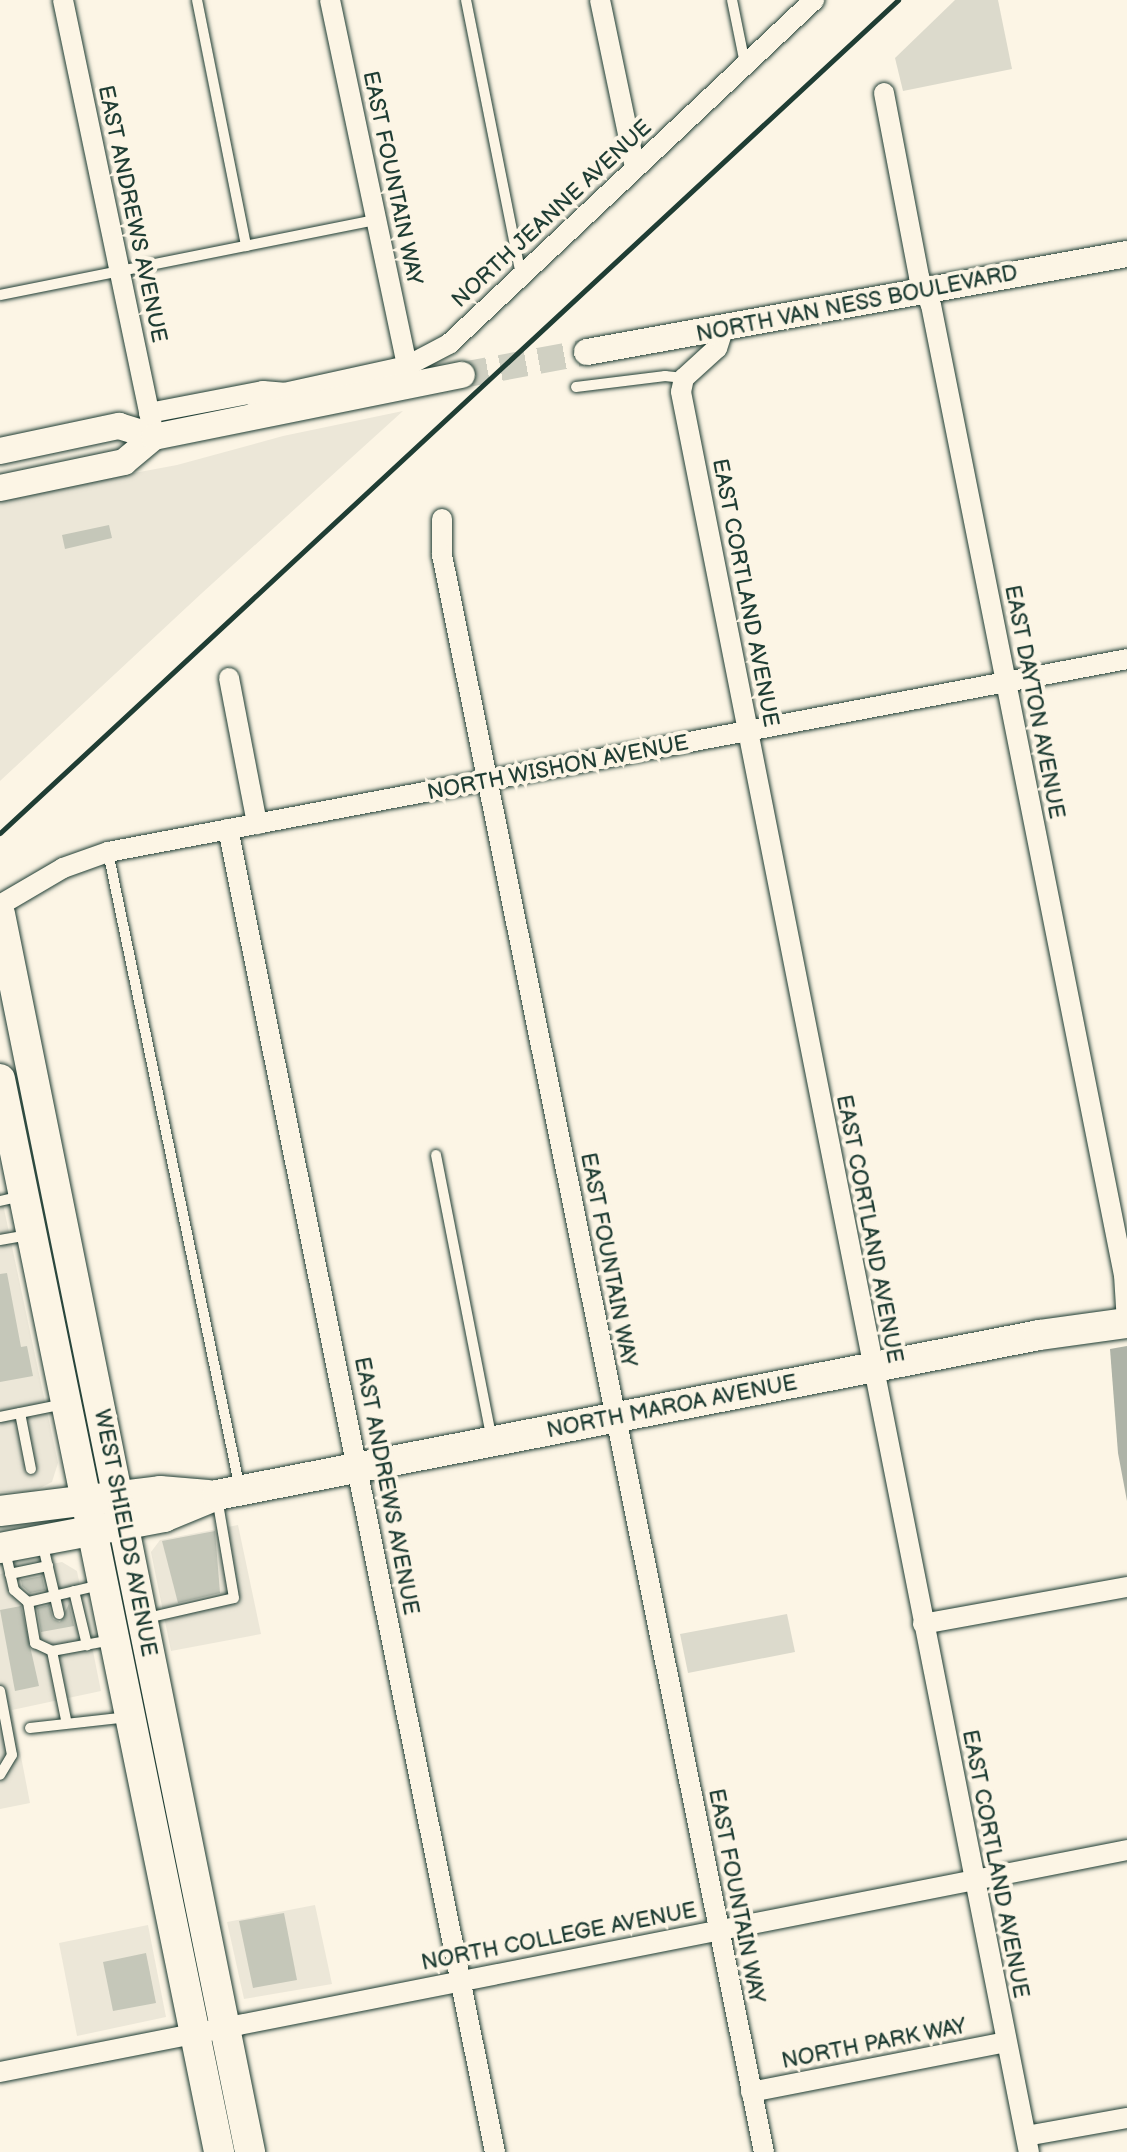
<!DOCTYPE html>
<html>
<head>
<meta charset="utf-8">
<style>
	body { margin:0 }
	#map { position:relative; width:1127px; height:2152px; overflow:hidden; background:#fcf5e5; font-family:"Balsamiq Sans",sans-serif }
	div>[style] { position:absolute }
	.built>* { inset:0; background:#ece7d8 }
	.green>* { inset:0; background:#dcdacc }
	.water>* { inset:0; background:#aeb3a7 }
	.building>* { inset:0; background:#c5c7b9 }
	.tertiary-tunnel>* { height:26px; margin-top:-13px; transform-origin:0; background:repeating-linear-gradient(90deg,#d0d0c2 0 26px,transparent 0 39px) }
	.roads { filter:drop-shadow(0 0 2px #1f3d34) drop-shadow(0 0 2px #1f3d34) }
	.service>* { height:10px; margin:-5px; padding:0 5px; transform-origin:5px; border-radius:5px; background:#fcf5e5 }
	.minor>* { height:20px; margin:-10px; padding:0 10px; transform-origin:10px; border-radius:10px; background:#fcf5e5 }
	.tertiary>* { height:26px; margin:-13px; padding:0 13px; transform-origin:13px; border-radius:13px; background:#fcf5e5 }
	.secondary>* { height:30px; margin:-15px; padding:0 15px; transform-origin:15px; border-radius:15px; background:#fcf5e5 }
	.rail>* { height:5px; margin:-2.5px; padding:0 2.5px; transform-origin:2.5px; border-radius:2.5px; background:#1f3d34 }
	span { translate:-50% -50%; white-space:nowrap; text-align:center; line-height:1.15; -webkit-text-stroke:8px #fcf5e5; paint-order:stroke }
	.street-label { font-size:22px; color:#1f3d34 }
</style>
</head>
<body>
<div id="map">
	<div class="built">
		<div style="clip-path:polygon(403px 411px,202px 593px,0 781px,0 498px,177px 465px,283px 436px)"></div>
		<div style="clip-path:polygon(0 1190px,58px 1463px,52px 1482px,32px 1492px,0 1492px)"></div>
		<div style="clip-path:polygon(238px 1525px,261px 1634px,171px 1651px,151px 1552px,160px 1540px)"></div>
		<div style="clip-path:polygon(62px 1562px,77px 1571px,101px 1691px,12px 1710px,30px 1803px,0 1809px,0 1574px)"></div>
		<div style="clip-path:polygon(315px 1905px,332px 1984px,244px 1999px,227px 1922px)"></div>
		<div style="clip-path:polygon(148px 1925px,166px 2017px,77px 2036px,59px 1943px)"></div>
	</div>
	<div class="green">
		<div style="clip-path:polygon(955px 0,998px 0,1012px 69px,903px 91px,895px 58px)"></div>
		<div style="clip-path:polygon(787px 1614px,795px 1652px,688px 1673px,680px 1634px)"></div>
	</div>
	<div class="water">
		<div style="clip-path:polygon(1127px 1346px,1127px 1501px,1118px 1453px,1110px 1349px)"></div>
	</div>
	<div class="building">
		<div style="clip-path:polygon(109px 525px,112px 538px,65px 549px,62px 535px)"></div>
		<div style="clip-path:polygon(7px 1273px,21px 1347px,27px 1346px,33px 1376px,0 1382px,0 1274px)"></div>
		<div style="clip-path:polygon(215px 1531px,220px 1593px,178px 1603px,162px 1541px)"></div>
		<div style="clip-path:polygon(42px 1576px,45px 1590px,30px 1593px,22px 1586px,21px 1580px)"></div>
		<div style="clip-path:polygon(69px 1604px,74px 1626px,41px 1632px,37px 1608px,49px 1605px,53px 1619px,60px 1622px)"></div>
		<div style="clip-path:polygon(21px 1606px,39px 1686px,15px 1691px,0 1610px)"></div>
		<div style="clip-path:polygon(284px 1913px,297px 1980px,253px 1988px,239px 1921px)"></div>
		<div style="clip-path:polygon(146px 1953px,156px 2003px,113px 2011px,103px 1962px)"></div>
	</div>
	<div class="tertiary-tunnel">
		<div style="left:462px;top:375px;width:127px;rotate:-10.4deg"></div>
	</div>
	<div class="roads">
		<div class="service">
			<div style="left:197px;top:0;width:251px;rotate:78.7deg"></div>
			<div style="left:466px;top:0;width:280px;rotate:78.7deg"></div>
			<div style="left:732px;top:0;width:65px;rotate:78.5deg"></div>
			<div style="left:0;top:295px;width:384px;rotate:-11.3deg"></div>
			<div style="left:576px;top:387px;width:90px;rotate:-7deg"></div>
			<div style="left:665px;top:376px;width:19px;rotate:6deg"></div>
			<div style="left:108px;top:852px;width:651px;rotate:78.29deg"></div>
			<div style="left:436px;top:1155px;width:290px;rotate:78.9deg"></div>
			<div style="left:0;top:1201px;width:23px;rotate:-13deg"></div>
			<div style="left:0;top:1240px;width:29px;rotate:-10deg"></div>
			<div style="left:20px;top:1413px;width:57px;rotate:78.9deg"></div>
			<div style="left:0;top:1417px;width:65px;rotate:-11.5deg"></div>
			<div style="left:42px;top:1542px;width:74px;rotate:76.7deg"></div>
			<div style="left:5px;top:1551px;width:40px;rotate:77deg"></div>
			<div style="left:14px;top:1590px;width:18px;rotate:41deg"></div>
			<div style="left:10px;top:1574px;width:39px;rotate:-12deg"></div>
			<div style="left:100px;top:1585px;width:74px;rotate:166.7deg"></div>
			<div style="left:28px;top:1602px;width:42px;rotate:80.3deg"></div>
			<div style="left:35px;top:1643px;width:19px;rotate:25deg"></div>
			<div style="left:52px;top:1651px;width:61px;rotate:-10.4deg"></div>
			<div style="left:74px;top:1591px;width:56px;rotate:76.5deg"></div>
			<div style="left:147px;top:1618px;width:89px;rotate:-12.9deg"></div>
			<div style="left:234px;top:1598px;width:102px;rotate:-99.6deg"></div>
			<div style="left:52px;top:1651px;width:70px;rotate:78.5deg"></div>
			<div style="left:0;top:1691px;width:65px;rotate:79.4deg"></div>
			<div style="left:12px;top:1755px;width:23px;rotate:121deg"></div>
			<div style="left:30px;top:1728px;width:99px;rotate:-6.4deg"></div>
		</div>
		<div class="minor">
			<div style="left:63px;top:0;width:446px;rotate:78.2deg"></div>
			<div style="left:330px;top:0;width:374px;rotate:78.1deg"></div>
			<div style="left:600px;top:0;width:171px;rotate:78.2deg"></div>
			<div style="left:884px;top:93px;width:187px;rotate:79.2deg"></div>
			<div style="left:919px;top:277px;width:30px;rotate:67deg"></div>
			<div style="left:931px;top:305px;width:989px;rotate:78.75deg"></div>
			<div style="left:1124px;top:1275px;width:48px;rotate:86.4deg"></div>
			<div style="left:723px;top:330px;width:19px;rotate:108deg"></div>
			<div style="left:717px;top:348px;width:45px;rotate:137.7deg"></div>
			<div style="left:684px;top:378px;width:14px;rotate:102deg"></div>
			<div style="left:681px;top:392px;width:1794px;rotate:78.82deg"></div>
			<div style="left:149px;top:413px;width:116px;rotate:-10.9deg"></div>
			<div style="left:263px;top:391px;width:21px;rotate:5deg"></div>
			<div style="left:250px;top:415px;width:40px;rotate:-32.9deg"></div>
			<div style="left:284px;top:393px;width:126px;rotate:-12.4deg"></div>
			<div style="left:407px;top:366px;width:47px;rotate:-27.6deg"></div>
			<div style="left:449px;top:344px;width:502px;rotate:-43.3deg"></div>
			<div style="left:442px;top:519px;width:36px;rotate:90deg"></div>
			<div style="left:442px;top:555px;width:1629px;rotate:78.6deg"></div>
			<div style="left:229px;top:678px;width:149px;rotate:79.1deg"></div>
			<div style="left:228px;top:829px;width:1350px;rotate:78.59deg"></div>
			<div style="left:0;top:905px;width:73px;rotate:-30.4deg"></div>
			<div style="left:63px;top:868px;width:48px;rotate:-19.6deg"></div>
			<div style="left:108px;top:852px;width:1037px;rotate:-10.72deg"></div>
			<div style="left:923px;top:1624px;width:207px;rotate:-10.3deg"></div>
			<div style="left:0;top:2072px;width:1149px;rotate:-11.14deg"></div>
			<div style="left:751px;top:2092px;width:260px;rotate:-11.1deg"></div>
			<div style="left:1026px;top:2136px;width:103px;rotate:-10.1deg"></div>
		</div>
		<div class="tertiary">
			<div style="left:587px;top:352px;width:549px;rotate:-10.29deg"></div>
			<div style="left:0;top:451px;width:122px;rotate:-11.9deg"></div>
			<div style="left:119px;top:426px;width:37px;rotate:17deg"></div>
			<div style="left:0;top:488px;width:127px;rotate:-11.8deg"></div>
			<div style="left:124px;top:462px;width:39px;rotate:-40deg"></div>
			<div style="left:154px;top:437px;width:314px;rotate:-11.4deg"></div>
		</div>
		<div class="secondary">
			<div style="left:0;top:914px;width:1263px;rotate:78.58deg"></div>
			<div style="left:0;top:1079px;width:1095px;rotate:78.46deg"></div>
			<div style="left:0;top:1511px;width:161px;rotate:-7.1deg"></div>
			<div style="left:160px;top:1491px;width:48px;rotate:4.8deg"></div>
			<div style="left:0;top:1548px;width:167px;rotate:-10.7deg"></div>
			<div style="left:164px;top:1517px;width:57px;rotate:-22.5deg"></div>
			<div style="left:217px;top:1495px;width:837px;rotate:-11.01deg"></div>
			<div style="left:1039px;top:1335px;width:89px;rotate:-7.8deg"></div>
		</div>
	</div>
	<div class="rail">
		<div style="left:0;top:833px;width:1225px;rotate:-42.85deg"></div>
	</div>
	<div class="street-label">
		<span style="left:392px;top:178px;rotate:78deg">EAST FOUNTAIN WAY</span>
		<span style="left:132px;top:214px;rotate:78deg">EAST ANDREWS AVENUE</span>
		<span style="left:552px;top:214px;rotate:-43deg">NORTH JEANNE AVENUE</span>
		<span style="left:857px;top:304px;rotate:-11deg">NORTH VAN NESS BOULEVARD</span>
		<span style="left:745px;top:593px;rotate:79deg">EAST CORTLAND AVENUE</span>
		<span style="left:1034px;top:702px;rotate:79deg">EAST DAYTON AVENUE</span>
		<span style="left:558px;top:768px;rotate:-11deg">NORTH WISHON AVENUE</span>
		<span style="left:869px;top:1229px;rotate:79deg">EAST CORTLAND AVENUE</span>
		<span style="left:608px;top:1260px;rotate:79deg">EAST FOUNTAIN WAY</span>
		<span style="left:672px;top:1407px;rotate:-11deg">NORTH MAROA AVENUE</span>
		<span style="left:386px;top:1486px;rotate:79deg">EAST ANDREWS AVENUE</span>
		<span style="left:125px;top:1533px;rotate:79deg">WEST SHIELDS AVENUE</span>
		<span style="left:995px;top:1864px;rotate:79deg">EAST CORTLAND AVENUE</span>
		<span style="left:736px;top:1896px;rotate:79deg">EAST FOUNTAIN WAY</span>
		<span style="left:559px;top:1937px;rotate:-11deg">NORTH COLLEGE AVENUE</span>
		<span style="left:874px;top:2044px;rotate:-11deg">NORTH PARK WAY</span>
	</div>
</div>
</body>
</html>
